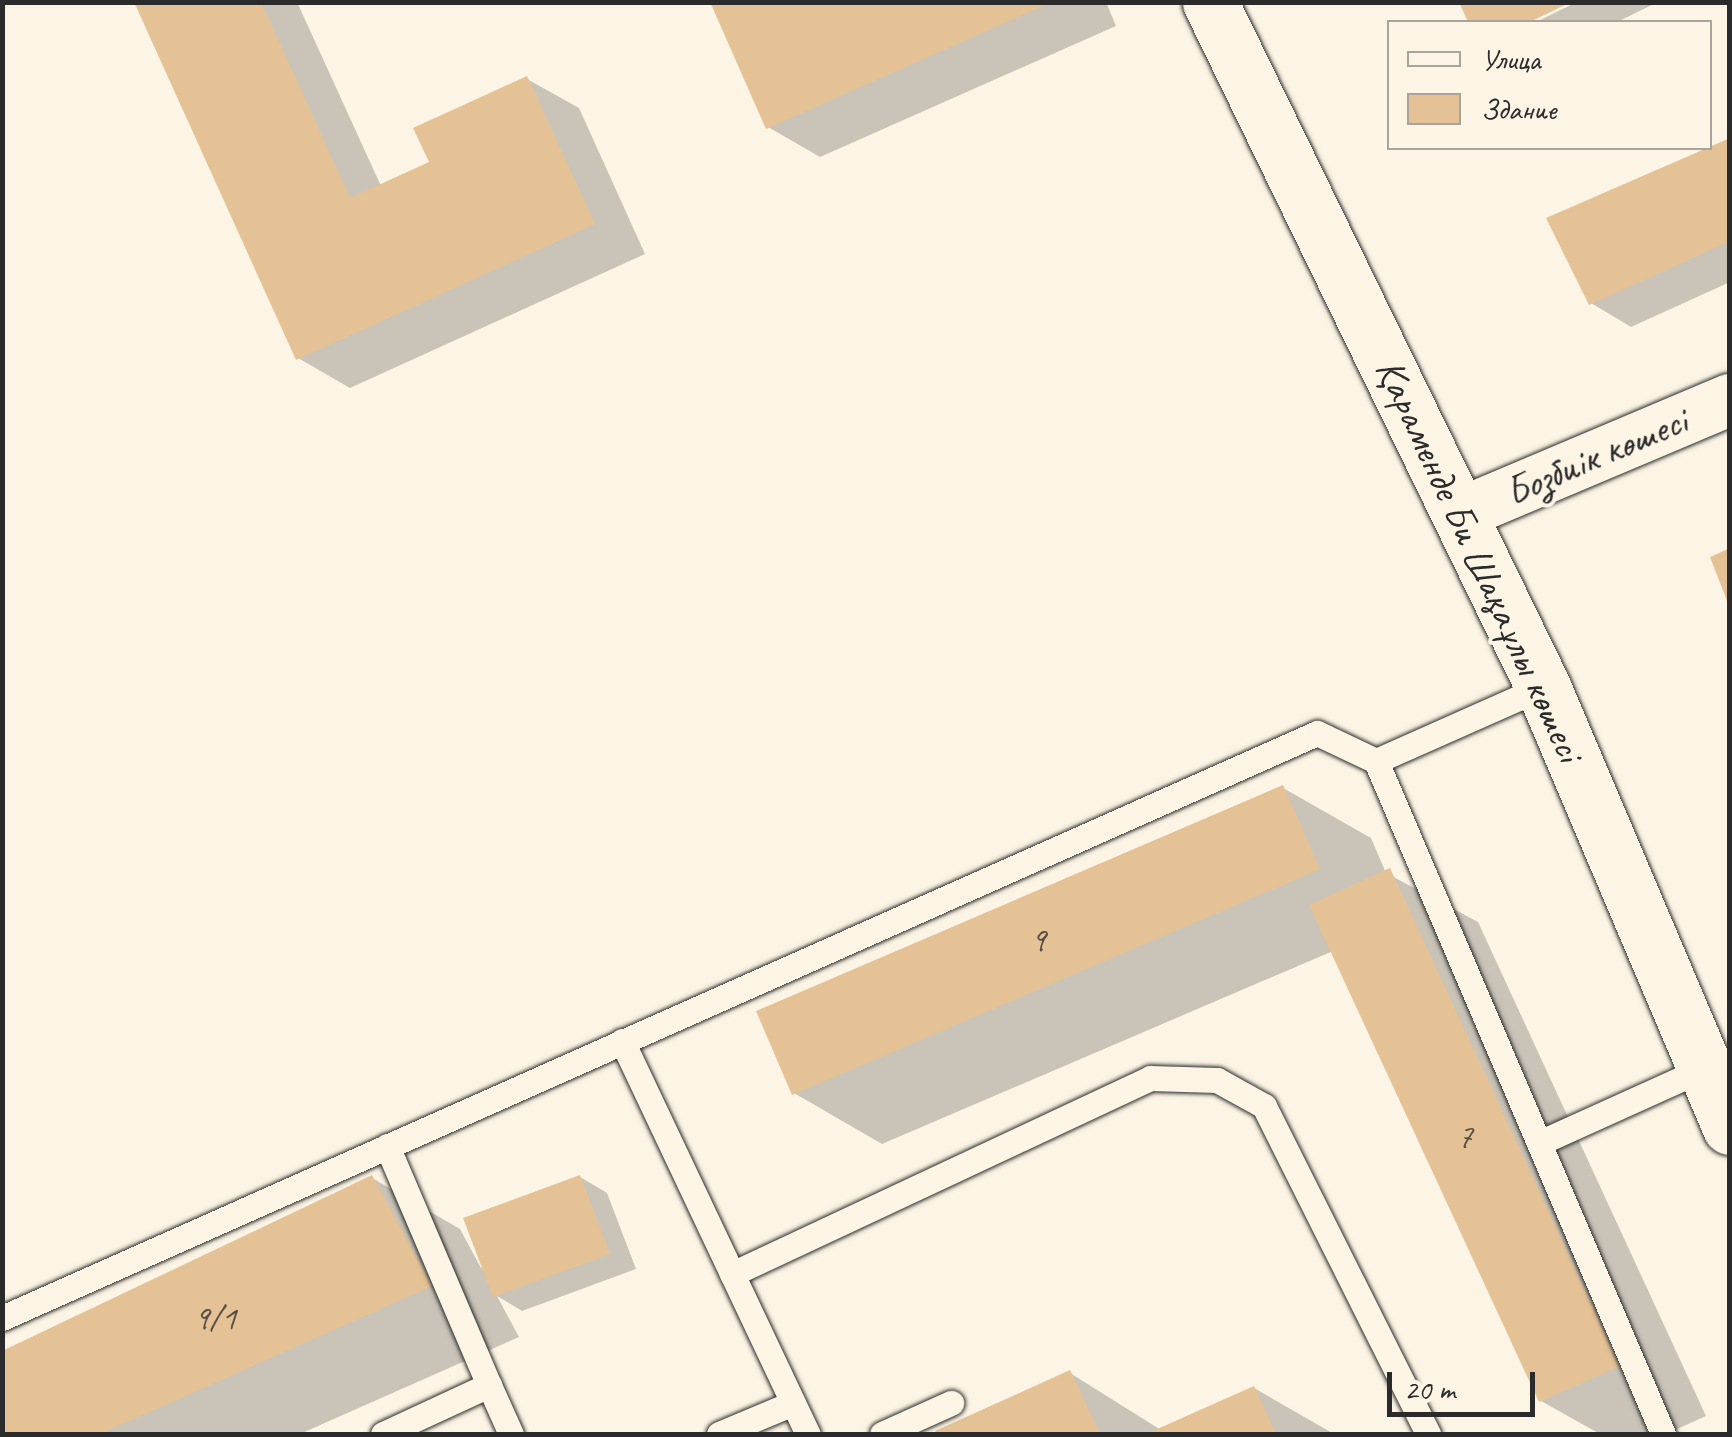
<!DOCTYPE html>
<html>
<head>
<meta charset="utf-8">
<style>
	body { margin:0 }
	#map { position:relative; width:1732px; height:1437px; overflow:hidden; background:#fcf5e5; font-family:Caveat,sans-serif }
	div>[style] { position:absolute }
	.shadow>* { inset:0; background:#0003 }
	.building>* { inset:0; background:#e5c296 }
	.roads { filter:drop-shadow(0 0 2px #2b2b2b) drop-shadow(0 0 2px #2b2b2b) }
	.lane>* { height:25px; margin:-12.5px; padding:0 12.5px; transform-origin:12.5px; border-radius:12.5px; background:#fcf5e5 }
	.street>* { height:52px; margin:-26px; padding:0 26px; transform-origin:26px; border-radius:26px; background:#fcf5e5 }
	.secondary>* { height:55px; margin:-27.5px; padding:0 27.5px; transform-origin:27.5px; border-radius:27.5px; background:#fcf5e5 }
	span { translate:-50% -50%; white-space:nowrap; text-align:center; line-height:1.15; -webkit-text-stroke:8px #fcf5e5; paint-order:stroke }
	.number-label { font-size:35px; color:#5a5146 }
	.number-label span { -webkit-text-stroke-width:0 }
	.street-label { font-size:40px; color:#2b2b2b }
	.frame { position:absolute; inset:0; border:5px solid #2b2b2b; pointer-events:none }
	.legend { position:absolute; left:1387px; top:20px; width:325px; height:130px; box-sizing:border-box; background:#fcf5e5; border:2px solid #a8a49b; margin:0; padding:12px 18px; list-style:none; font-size:30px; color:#2b2b2b }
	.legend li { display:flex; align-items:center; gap:20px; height:50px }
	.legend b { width:50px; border:2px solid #a8a49b }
	.scale { position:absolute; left:1387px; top:1372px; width:148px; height:45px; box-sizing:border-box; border:5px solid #2b2b2b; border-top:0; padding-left:12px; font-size:30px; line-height:35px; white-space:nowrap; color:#2b2b2b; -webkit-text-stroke:8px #fcf5e5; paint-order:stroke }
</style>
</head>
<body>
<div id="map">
	<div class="shadow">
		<div style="clip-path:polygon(137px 2px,297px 2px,381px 186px,432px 164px,527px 79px,579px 108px,645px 254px,350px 388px,298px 358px)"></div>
		<div style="clip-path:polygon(713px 2px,1106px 2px,1116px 26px,820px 157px,768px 127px)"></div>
		<div style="clip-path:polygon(1577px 2px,1658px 2px,1617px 22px,1536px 22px)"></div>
		<div style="clip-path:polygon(1730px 140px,1730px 282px,1631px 327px,1591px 303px)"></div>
		<div style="clip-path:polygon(1283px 788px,1371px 838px,1386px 873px,1478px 922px,1706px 1416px,1666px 1434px,1600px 1434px,1541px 1401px,1333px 951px,882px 1144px,794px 1093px)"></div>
		<div style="clip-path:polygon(580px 1177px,607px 1193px,636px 1269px,522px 1311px,497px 1296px,519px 1337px,300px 1434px,2px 1434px,2px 1353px,372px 1178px,460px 1229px,481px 1268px)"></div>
		<div style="clip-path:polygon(1070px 1373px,1161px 1430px,1254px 1388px,1334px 1434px,940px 1434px)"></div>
	</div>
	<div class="building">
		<div style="clip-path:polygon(134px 2px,261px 2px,350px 198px,429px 162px,413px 128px,527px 76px,595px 224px,296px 360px)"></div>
		<div style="clip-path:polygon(710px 2px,1052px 2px,766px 129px)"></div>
		<div style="clip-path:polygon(1459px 2px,1571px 2px,1530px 22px,1468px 22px)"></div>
		<div style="clip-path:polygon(1730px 138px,1730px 241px,1589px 305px,1546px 218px)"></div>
		<div style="clip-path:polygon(1730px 548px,1730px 606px,1729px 606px,1710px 557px)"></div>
		<div style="clip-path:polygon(1283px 785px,1320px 869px,792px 1095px,756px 1011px)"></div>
		<div style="clip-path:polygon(1390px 868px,1620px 1366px,1539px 1402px,1309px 905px)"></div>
		<div style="clip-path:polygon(372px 1175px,432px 1286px,100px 1434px,2px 1434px,2px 1351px)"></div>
		<div style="clip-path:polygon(580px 1175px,610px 1254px,493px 1297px,463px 1218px)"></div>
		<div style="clip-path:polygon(1070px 1370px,1100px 1434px,937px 1434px,935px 1431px)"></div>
		<div style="clip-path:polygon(1254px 1386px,1276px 1434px,1146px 1434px)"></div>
	</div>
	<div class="roads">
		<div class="lane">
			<div style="left:1376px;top:761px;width:183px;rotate:-23.9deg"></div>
			<div style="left:622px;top:1041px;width:435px;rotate:64.7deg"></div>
			<div style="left:1539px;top:1143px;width:182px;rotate:-24.3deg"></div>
			<div style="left:387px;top:1146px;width:260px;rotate:66.9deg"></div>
			<div style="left:732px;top:1274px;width:462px;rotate:-25.1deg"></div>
			<div style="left:1150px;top:1078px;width:67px;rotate:1.7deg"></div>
			<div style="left:1217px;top:1080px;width:54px;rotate:29deg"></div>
			<div style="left:1264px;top:1106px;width:367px;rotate:63.4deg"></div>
			<div style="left:2px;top:1318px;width:1439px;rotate:-23.98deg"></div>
			<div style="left:1317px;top:733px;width:65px;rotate:25.4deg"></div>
			<div style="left:1376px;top:761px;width:732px;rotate:66.9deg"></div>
			<div style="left:383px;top:1434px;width:117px;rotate:-24.8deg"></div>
			<div style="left:489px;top:1385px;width:54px;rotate:65.8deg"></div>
			<div style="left:719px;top:1434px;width:80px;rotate:-22.7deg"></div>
			<div style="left:882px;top:1434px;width:76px;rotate:-24.2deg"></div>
		</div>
		<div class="street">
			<div style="left:1462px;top:513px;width:291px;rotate:-22.9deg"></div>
		</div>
		<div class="secondary">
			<div style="left:1210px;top:2px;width:762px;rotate:64.07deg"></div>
			<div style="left:1543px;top:687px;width:478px;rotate:67deg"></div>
		</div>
	</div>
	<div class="number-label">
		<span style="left:1038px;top:940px">9</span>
		<span style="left:1465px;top:1136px">7</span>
		<span style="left:215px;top:1318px">9/1</span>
	</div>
	<div class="street-label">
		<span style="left:1596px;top:456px;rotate:-23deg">Бозбиік көшесі</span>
		<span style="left:1480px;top:560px;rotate:65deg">Қараменде Би Шақаұлы көшесі</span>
	</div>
	<div class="frame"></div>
	<ul class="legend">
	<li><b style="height:12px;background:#fcf5e5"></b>Улица</li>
	<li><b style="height:28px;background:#e5c296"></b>Здание</li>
	</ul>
	<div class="scale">20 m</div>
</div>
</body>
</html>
